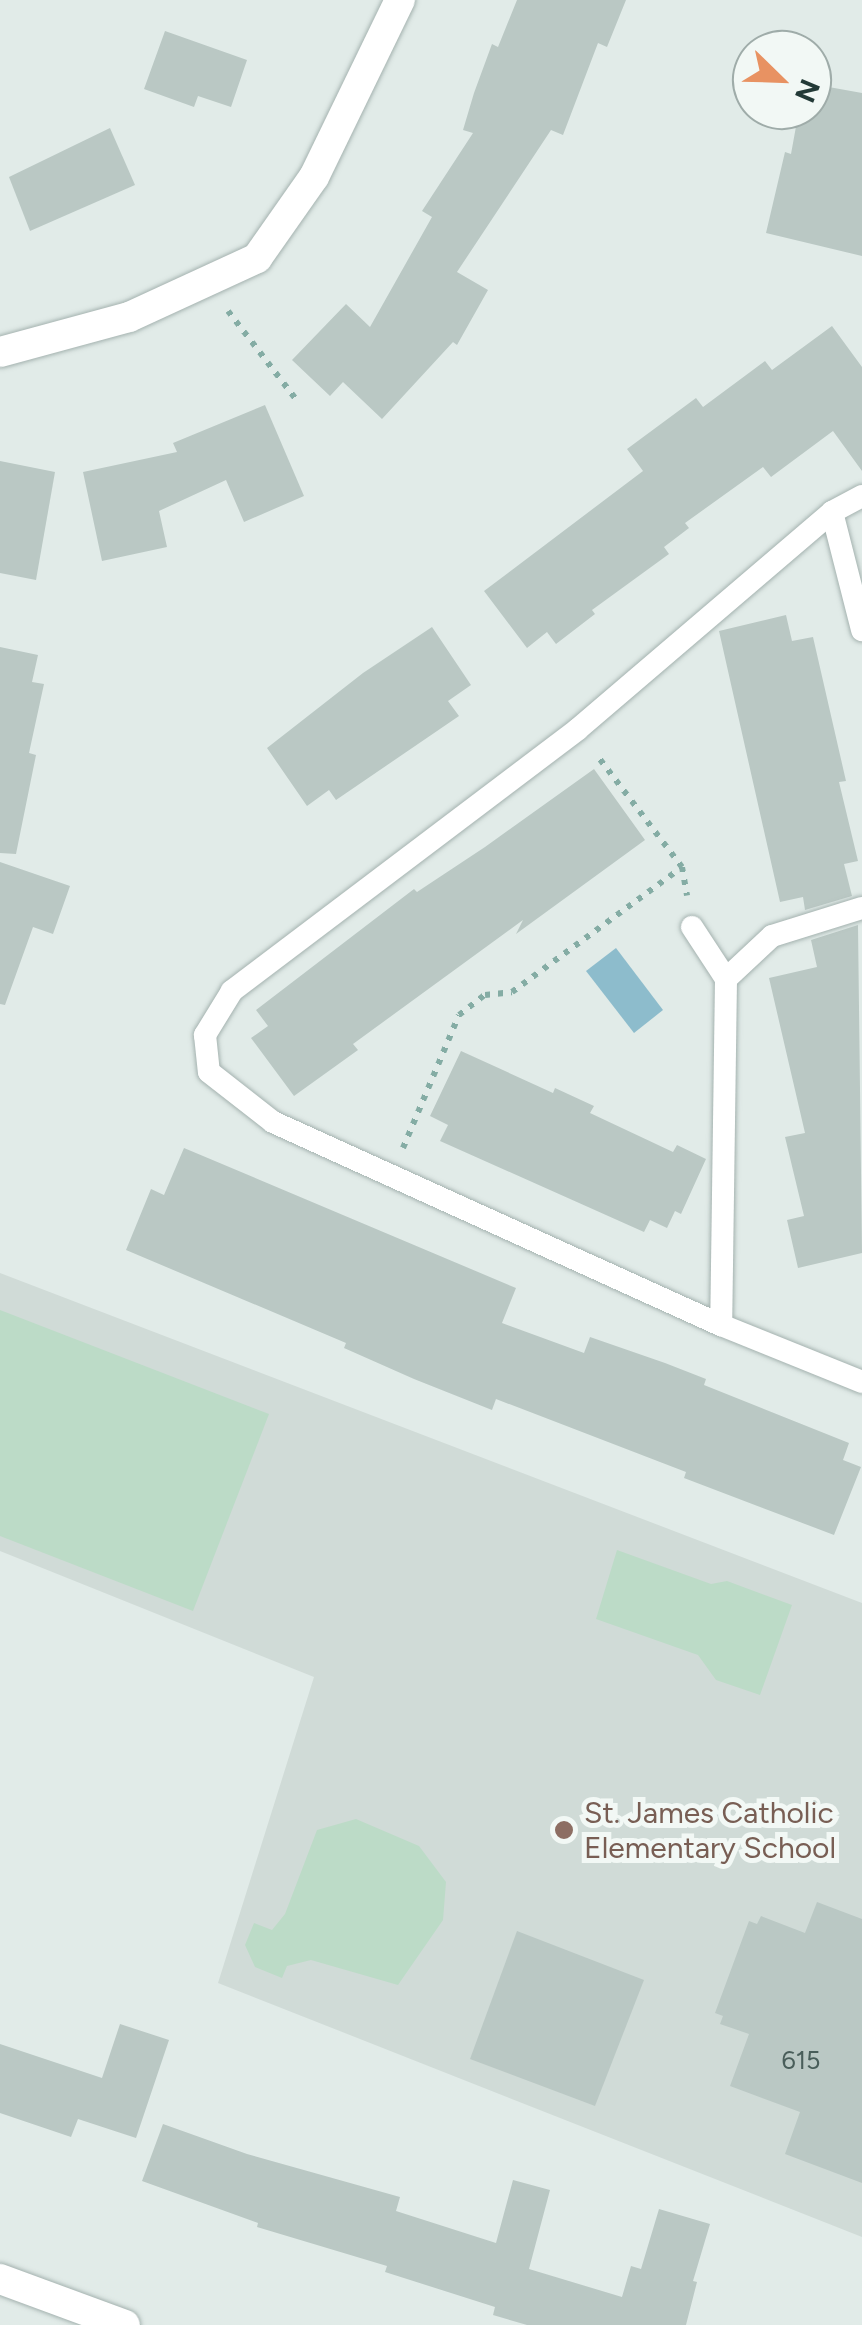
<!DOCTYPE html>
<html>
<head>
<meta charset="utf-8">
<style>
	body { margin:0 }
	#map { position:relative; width:862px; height:2325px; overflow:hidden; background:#e1ebe8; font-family:Figtree,sans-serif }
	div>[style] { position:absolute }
	.built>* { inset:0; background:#d0dbd7 }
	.green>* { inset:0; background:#bcdbc7 }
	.water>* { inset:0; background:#8dbccc }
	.building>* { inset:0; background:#bac8c4 }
	.path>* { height:6px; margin-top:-3px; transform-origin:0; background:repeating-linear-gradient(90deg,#84aca4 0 5px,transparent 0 13px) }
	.roads { filter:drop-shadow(0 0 2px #a4b2af) drop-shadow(0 0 2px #a4b2af) }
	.service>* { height:22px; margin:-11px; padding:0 11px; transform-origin:11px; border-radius:11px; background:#fff }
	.minor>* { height:30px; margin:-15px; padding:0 15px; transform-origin:15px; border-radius:15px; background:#fff }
	.secondary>* { height:30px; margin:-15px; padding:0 15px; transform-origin:15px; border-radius:15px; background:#fff }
	.dots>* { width:28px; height:28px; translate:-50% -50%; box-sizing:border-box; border:5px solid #f2f8f5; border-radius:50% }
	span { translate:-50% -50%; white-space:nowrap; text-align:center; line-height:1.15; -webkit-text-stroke:10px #f2f8f5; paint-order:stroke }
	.number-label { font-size:25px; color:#495e5a }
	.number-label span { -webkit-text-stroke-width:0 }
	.education-label { font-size:30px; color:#785e54 }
	.left { translate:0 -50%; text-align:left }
	.north { position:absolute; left:732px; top:30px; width:100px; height:100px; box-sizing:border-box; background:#f2f8f5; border:2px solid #9faca9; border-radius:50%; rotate:113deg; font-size:28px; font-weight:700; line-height:40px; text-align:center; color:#233a37 }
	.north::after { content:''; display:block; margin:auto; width:35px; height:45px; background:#e89262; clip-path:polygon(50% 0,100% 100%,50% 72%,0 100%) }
</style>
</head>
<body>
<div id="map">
	<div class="built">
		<div style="clip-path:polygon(0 1273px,862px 1603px,862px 2237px,218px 1983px,314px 1677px,0 1551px)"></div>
	</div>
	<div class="green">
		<div style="clip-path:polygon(0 1310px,269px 1414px,193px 1611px,0 1536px)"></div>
		<div style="clip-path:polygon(617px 1550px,711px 1584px,727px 1581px,792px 1605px,760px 1695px,716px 1680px,698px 1655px,596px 1619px)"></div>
		<div style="clip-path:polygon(356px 1819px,419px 1846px,446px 1882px,443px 1920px,398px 1985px,311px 1960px,287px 1966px,282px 1978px,255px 1967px,245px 1945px,254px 1923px,272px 1930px,285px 1914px,317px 1830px)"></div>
	</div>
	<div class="water">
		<div style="clip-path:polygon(616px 948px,663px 1010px,634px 1033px,586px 971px)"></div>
	</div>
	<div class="building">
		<div style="clip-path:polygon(517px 0,626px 0,607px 47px,598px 43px,563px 135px,551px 130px,457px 272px,488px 290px,457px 345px,453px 342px,382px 419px,343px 382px,330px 396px,292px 360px,346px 304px,370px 327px,432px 217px,422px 211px,473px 133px,463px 130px,474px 93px,492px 44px,498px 47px)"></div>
		<div style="clip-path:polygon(165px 31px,247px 60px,231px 107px,198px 96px,194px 107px,144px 89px)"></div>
		<div style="clip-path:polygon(812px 84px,862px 93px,862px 256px,766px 233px,785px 152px,791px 154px,799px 110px,812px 110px)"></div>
		<div style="clip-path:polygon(110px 128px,135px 185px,30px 231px,9px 177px)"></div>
		<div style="clip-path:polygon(832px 326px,862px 367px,862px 471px,833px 431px,771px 477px,763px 467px,685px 523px,689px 528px,664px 547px,669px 554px,592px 610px,595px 614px,556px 644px,547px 632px,527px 648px,484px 591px,643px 471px,627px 449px,696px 398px,703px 407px,765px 361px,772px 370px)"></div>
		<div style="clip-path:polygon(265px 405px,304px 496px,244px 522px,226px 480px,159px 511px,167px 547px,102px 561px,83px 472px,177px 452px,173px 443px)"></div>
		<div style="clip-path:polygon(0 461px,55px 472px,36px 580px,0 573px)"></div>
		<div style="clip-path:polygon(786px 615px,792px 641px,813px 637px,846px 781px,839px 782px,858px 861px,844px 864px,852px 896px,805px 910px,803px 897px,780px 902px,719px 631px)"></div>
		<div style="clip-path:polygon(432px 627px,471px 685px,448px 701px,459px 716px,336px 800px,329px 790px,307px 806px,267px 748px,363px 673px)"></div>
		<div style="clip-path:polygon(0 647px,38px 655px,32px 682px,44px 684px,29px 753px,36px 755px,16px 854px,0 853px)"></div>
		<div style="clip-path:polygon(594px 769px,645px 840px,516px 934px,523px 920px,353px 1044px,358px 1050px,294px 1096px,251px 1038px,268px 1026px,256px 1010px,414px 889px,417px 892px,485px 847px)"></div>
		<div style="clip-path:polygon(0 862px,70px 886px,53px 934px,33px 927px,5px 1005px,0 1004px)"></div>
		<div style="clip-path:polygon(858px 925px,862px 1253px,798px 1268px,787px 1220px,804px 1216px,785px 1137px,805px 1133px,769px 978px,817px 967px,811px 940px)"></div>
		<div style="clip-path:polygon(461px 1051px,553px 1093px,555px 1088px,594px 1106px,590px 1113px,673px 1152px,677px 1145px,706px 1159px,681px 1214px,675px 1211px,667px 1228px,650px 1220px,644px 1232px,440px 1141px,448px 1125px,430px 1116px)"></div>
		<div style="clip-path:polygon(184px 1148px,516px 1288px,502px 1323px,584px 1353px,590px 1337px,665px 1363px,706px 1379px,704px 1385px,849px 1443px,843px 1460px,861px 1467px,834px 1535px,684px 1478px,686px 1472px,496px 1399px,492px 1410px,414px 1379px,344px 1348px,346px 1343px,126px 1250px,151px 1189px,164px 1195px)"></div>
		<div style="clip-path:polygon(817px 1902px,862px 1919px,862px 2183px,785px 2154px,800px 2112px,730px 2086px,749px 2034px,720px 2024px,723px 2016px,715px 2013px,749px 1921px,757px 1924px,761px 1916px,805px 1933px)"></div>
		<div style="clip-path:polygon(517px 1931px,644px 1980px,595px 2106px,470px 2059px)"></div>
		<div style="clip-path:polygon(120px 2024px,169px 2040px,136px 2138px,78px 2119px,71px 2137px,0 2113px,0 2044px,102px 2078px)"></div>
		<div style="clip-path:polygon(163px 2124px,247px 2154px,400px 2197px,396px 2211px,496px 2243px,513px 2180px,550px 2190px,529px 2269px,622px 2297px,631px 2266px,641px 2269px,659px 2209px,710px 2224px,693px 2281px,697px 2282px,686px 2325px,527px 2325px,493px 2315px,495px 2307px,385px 2272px,387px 2266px,257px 2227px,258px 2223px,142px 2181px)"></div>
	</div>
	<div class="path">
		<div style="left:228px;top:311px;width:115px;rotate:52.4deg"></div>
		<div style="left:682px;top:867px;width:29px;rotate:80deg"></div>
		<div style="left:403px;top:1148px;width:144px;rotate:-67.2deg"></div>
		<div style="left:459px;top:1015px;width:33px;rotate:-38deg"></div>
		<div style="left:485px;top:995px;width:27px;rotate:-6deg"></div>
		<div style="left:512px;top:992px;width:211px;rotate:-36.3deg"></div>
		<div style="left:682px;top:867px;width:142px;rotate:-127.3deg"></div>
	</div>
	<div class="roads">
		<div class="service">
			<div style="left:862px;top:496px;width:34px;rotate:152deg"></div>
			<div style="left:832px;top:512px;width:335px;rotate:139.5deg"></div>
			<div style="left:577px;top:730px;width:433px;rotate:142.9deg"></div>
			<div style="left:232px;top:991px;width:52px;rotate:121.5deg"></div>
			<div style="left:205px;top:1035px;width:37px;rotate:84deg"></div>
			<div style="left:209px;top:1072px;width:81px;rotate:38deg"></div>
			<div style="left:273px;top:1122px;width:492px;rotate:24.4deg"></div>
			<div style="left:721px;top:1325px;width:152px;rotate:22deg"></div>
			<div style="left:832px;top:512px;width:122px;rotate:75.7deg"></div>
			<div style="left:692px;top:927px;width:62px;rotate:56.8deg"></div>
			<div style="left:726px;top:979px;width:346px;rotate:90.8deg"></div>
			<div style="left:726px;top:979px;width:63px;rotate:-43.1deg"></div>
			<div style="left:772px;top:936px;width:94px;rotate:-17.3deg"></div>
		</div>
		<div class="minor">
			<div style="left:0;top:352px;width:134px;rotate:-15.2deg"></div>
			<div style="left:129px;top:317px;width:141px;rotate:-24.7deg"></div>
			<div style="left:257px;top:258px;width:99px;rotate:-54.9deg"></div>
			<div style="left:314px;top:177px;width:197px;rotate:-64.1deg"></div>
		</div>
		<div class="secondary">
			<div style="left:0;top:2279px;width:133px;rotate:20.2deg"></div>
		</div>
	</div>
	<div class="dots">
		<div style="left:564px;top:1830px;background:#8d6e63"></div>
	</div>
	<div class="number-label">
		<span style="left:801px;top:2060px">615</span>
	</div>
	<div class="education-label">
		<span class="left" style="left:584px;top:1830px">St. James Catholic<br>Elementary School</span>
	</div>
	<div class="north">N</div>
</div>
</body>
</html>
